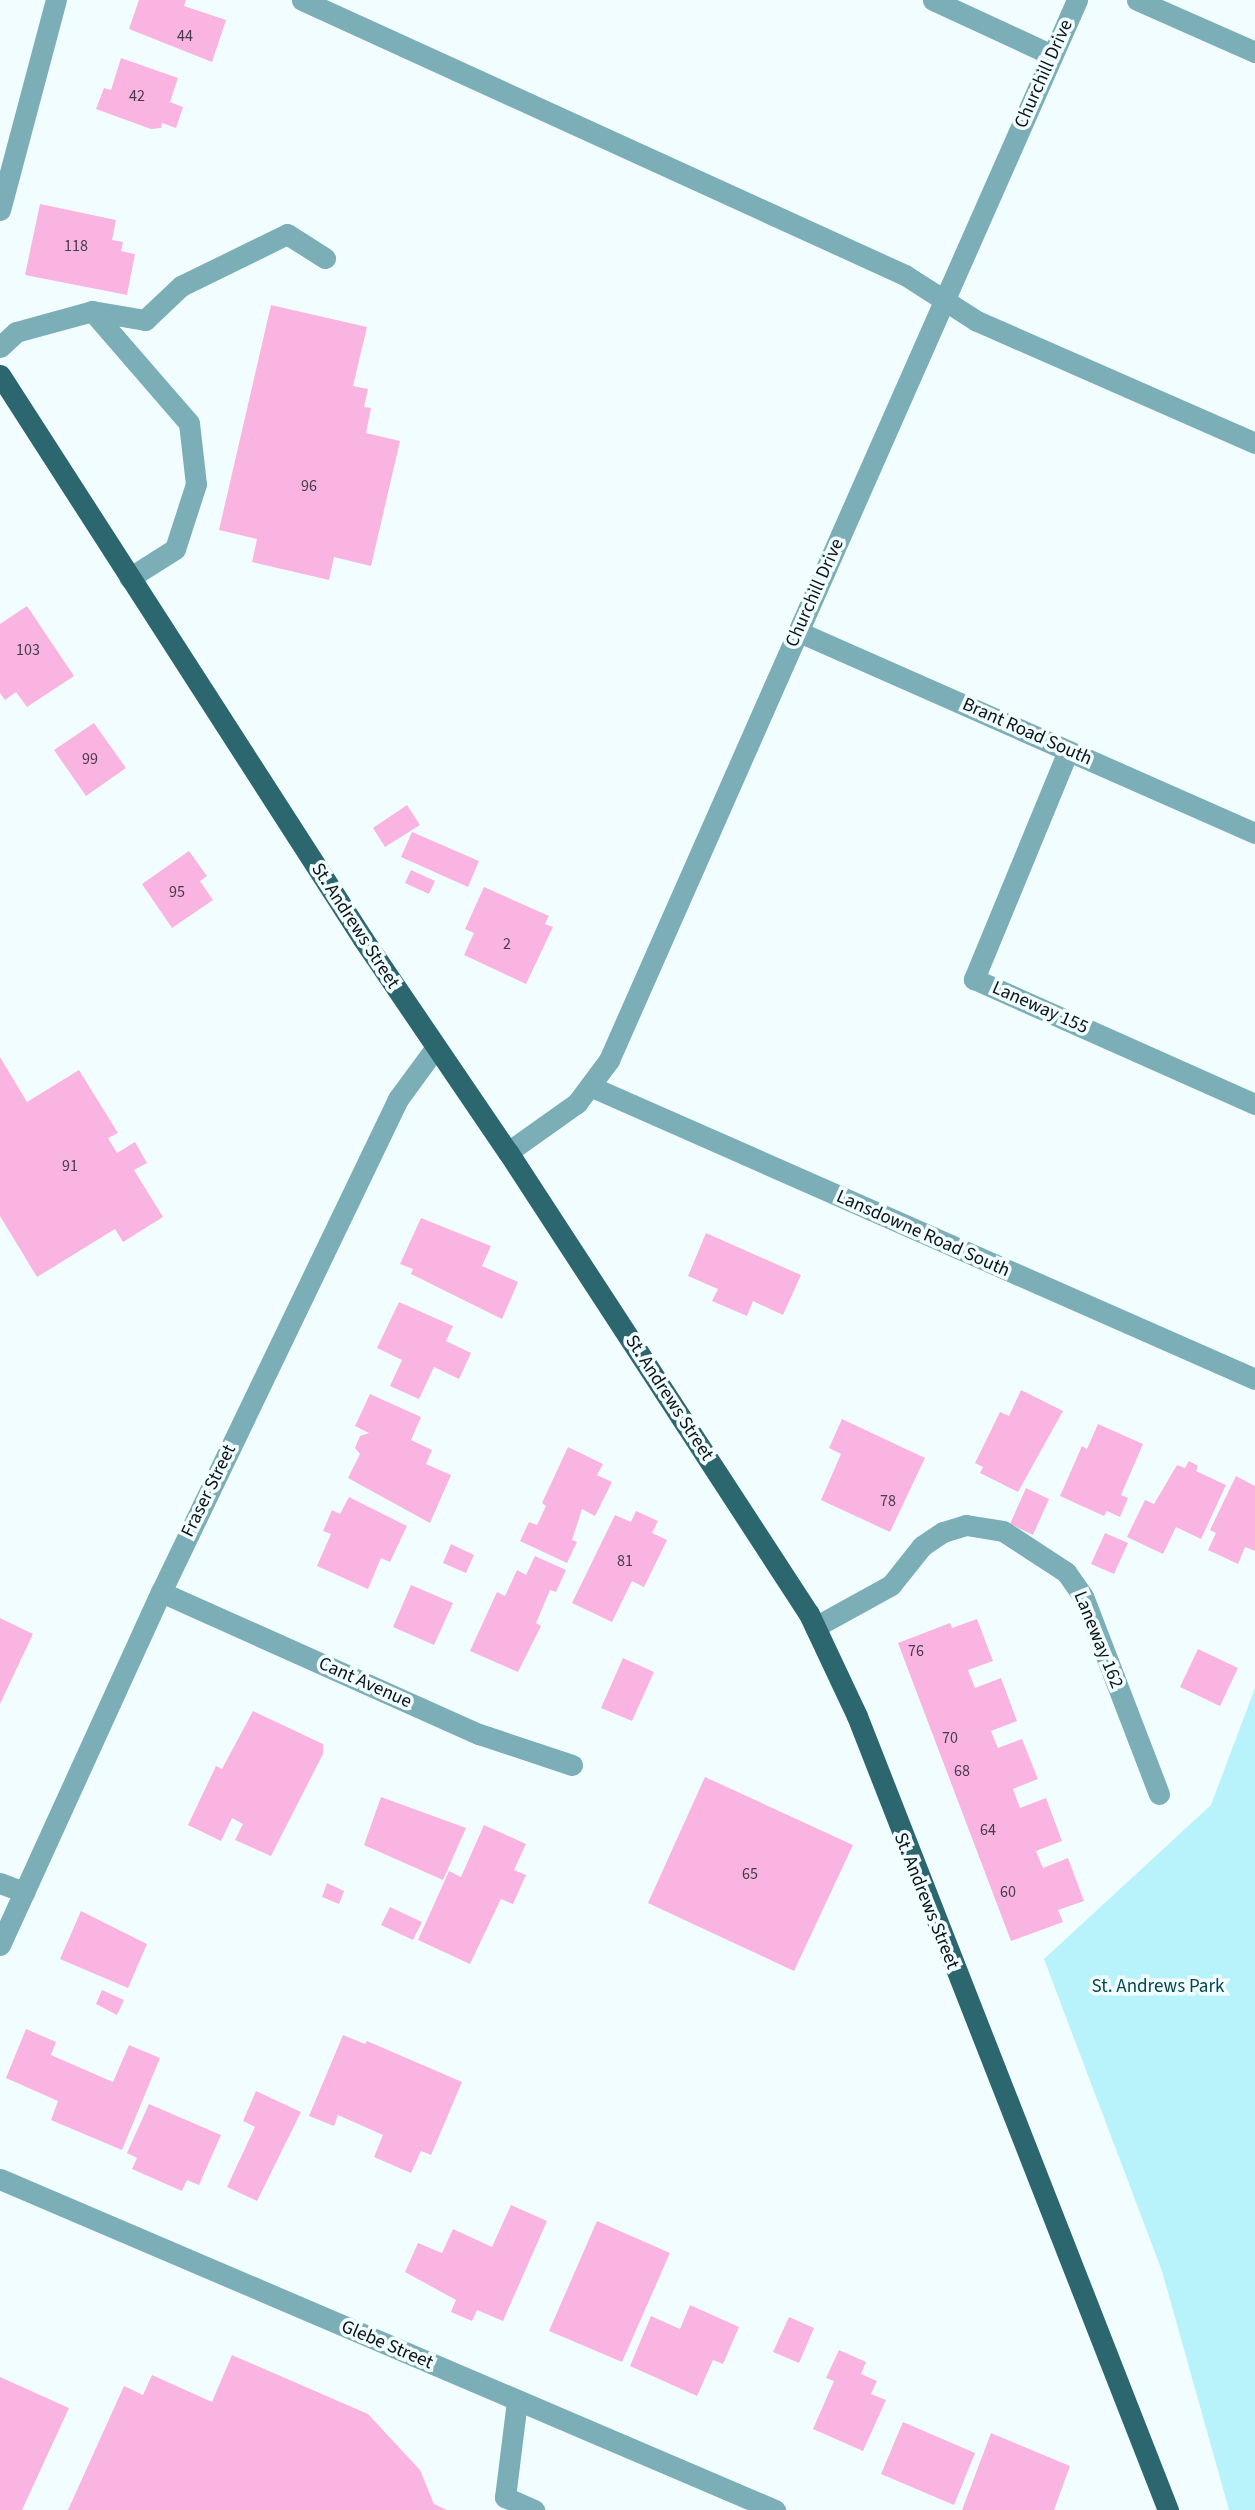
<!DOCTYPE html>
<html>
<head>
<meta charset="utf-8">
<style>
	body { margin:0 }
	#map { position:relative; width:1255px; height:2510px; overflow:hidden; background:#f2fdff; font-family:"Source Sans 3",sans-serif }
	div>[style] { position:absolute }
	.green>* { inset:0; background:#b8f3fc }
	.building>* { inset:0; background:#f9b4e1 }
	.minor>* { height:21px; margin:-10.5px; padding:0 10.5px; transform-origin:10.5px; border-radius:10.5px; background:#7baeb6 }
	.major>* { height:21px; margin:-10.5px; padding:0 10.5px; transform-origin:10.5px; border-radius:10.5px; background:#2c6770 }
	span { translate:-50% -50%; white-space:nowrap; text-align:center; line-height:1.15; -webkit-text-stroke:7px #f2fdff; paint-order:stroke }
	.number-label { font-size:16px; color:#463c49 }
	.number-label span { -webkit-text-stroke-width:0 }
	.street-label { font-size:19px; color:#0a1416 }
	.park-label { font-size:19px; color:#03464f }
</style>
</head>
<body>
<div id="map">
	<div class="green">
		<div style="clip-path:polygon(1255px 1688px,1255px 2510px,1229px 2510px,1162px 2271px,1044px 1959px,1211px 1805px)"></div>
	</div>
	<div class="building">
		<div style="clip-path:polygon(139px 0,186px 0,184px 6px,226px 20px,212px 62px,129px 29px)"></div>
		<div style="clip-path:polygon(121px 58px,178px 78px,170px 102px,183px 107px,176px 128px,162px 123px,161px 128px,151px 129px,96px 109px,104px 88px,111px 90px)"></div>
		<div style="clip-path:polygon(40px 204px,116px 220px,112px 240px,123px 242px,121px 251px,135px 254px,127px 295px,25px 275px)"></div>
		<div style="clip-path:polygon(271px 305px,367px 327px,353px 386px,368px 389px,364px 407px,371px 408px,366px 433px,400px 441px,371px 566px,334px 557px,329px 580px,252px 562px,257px 539px,219px 530px)"></div>
		<div style="clip-path:polygon(27px 606px,74px 676px,27px 707px,16px 692px,5px 700px,0 693px,0 624px)"></div>
		<div style="clip-path:polygon(94px 723px,126px 768px,86px 796px,54px 750px)"></div>
		<div style="clip-path:polygon(407px 805px,420px 825px,385px 847px,373px 828px)"></div>
		<div style="clip-path:polygon(412px 832px,479px 861px,468px 887px,401px 857px)"></div>
		<div style="clip-path:polygon(189px 851px,207px 876px,200px 881px,213px 900px,172px 928px,142px 884px)"></div>
		<div style="clip-path:polygon(411px 870px,435px 881px,429px 894px,405px 883px)"></div>
		<div style="clip-path:polygon(484px 887px,549px 916px,545px 924px,553px 927px,526px 984px,464px 955px,474px 933px,465px 929px)"></div>
		<div style="clip-path:polygon(0 1057px,27px 1102px,79px 1070px,118px 1133px,108px 1138px,117px 1153px,135px 1142px,147px 1163px,134px 1170px,163px 1217px,123px 1242px,115px 1229px,37px 1277px,0 1216px)"></div>
		<div style="clip-path:polygon(421px 1218px,491px 1246px,482px 1266px,518px 1282px,502px 1319px,411px 1274px,413px 1269px,400px 1264px)"></div>
		<div style="clip-path:polygon(706px 1233px,801px 1275px,783px 1315px,753px 1301px,747px 1316px,712px 1301px,718px 1289px,688px 1276px)"></div>
		<div style="clip-path:polygon(399px 1302px,453px 1326px,446px 1341px,471px 1353px,459px 1379px,434px 1367px,419px 1399px,390px 1386px,402px 1360px,377px 1348px)"></div>
		<div style="clip-path:polygon(1021px 1390px,1063px 1411px,1018px 1492px,980px 1473px,983px 1467px,975px 1463px,1000px 1412px,1009px 1416px)"></div>
		<div style="clip-path:polygon(370px 1394px,421px 1417px,411px 1440px,432px 1450px,426px 1464px,451px 1475px,430px 1523px,348px 1478px,360px 1454px,355px 1448px,360px 1436px,369px 1433px,355px 1426px)"></div>
		<div style="clip-path:polygon(842px 1419px,925px 1458px,890px 1532px,821px 1500px,841px 1454px,829px 1448px)"></div>
		<div style="clip-path:polygon(1098px 1424px,1143px 1444px,1121px 1495px,1128px 1498px,1120px 1517px,1107px 1511px,1104px 1516px,1060px 1496px,1082px 1446px,1087px 1449px)"></div>
		<div style="clip-path:polygon(568px 1447px,603px 1464px,597px 1475px,612px 1482px,595px 1516px,582px 1509px,572px 1540px,577px 1542px,567px 1563px,520px 1541px,529px 1522px,537px 1525px,546px 1506px,542px 1503px)"></div>
		<div style="clip-path:polygon(1189px 1461px,1198px 1466px,1196px 1471px,1226px 1485px,1201px 1539px,1176px 1527px,1163px 1554px,1127px 1537px,1145px 1500px,1154px 1504px,1177px 1465px,1185px 1468px)"></div>
		<div style="clip-path:polygon(1236px 1476px,1255px 1486px,1255px 1551px,1245px 1547px,1238px 1564px,1208px 1550px,1216px 1533px,1210px 1530px)"></div>
		<div style="clip-path:polygon(1026px 1488px,1049px 1499px,1033px 1535px,1010px 1524px)"></div>
		<div style="clip-path:polygon(349px 1497px,407px 1526px,390px 1562px,381px 1558px,368px 1589px,317px 1566px,331px 1534px,323px 1531px,332px 1510px,340px 1514px)"></div>
		<div style="clip-path:polygon(636px 1511px,658px 1521px,652px 1533px,667px 1540px,644px 1587px,632px 1581px,612px 1622px,572px 1603px,615px 1515px,631px 1522px)"></div>
		<div style="clip-path:polygon(1105px 1533px,1128px 1543px,1114px 1574px,1091px 1564px)"></div>
		<div style="clip-path:polygon(451px 1544px,474px 1555px,466px 1573px,443px 1563px)"></div>
		<div style="clip-path:polygon(535px 1556px,566px 1570px,556px 1592px,550px 1590px,536px 1623px,541px 1626px,518px 1672px,470px 1651px,497px 1592px,505px 1596px,517px 1570px,526px 1575px)"></div>
		<div style="clip-path:polygon(411px 1585px,453px 1603px,434px 1645px,393px 1627px)"></div>
		<div style="clip-path:polygon(0 1618px,33px 1634px,0 1704px)"></div>
		<div style="clip-path:polygon(977px 1619px,993px 1661px,968px 1670px,975px 1688px,1001px 1678px,1017px 1721px,991px 1731px,998px 1748px,1022px 1739px,1038px 1779px,1013px 1789px,1020px 1808px,1046px 1798px,1062px 1841px,1036px 1851px,1043px 1868px,1068px 1858px,1084px 1901px,1058px 1910px,1063px 1922px,1011px 1941px,898px 1643px,950px 1623px,952px 1628px)"></div>
		<div style="clip-path:polygon(1198px 1649px,1238px 1668px,1220px 1706px,1180px 1687px)"></div>
		<div style="clip-path:polygon(623px 1658px,654px 1672px,632px 1721px,601px 1708px)"></div>
		<div style="clip-path:polygon(253px 1711px,323px 1744px,323px 1754px,271px 1856px,235px 1840px,243px 1824px,232px 1818px,221px 1841px,188px 1825px,216px 1766px,222px 1769px)"></div>
		<div style="clip-path:polygon(705px 1777px,853px 1845px,794px 1971px,648px 1903px)"></div>
		<div style="clip-path:polygon(381px 1797px,466px 1828px,443px 1880px,364px 1845px)"></div>
		<div style="clip-path:polygon(484px 1825px,526px 1844px,514px 1870px,526px 1875px,513px 1904px,501px 1899px,470px 1964px,418px 1940px,449px 1871px,461px 1877px)"></div>
		<div style="clip-path:polygon(327px 1883px,344px 1891px,339px 1904px,322px 1897px)"></div>
		<div style="clip-path:polygon(390px 1907px,422px 1922px,413px 1940px,381px 1925px)"></div>
		<div style="clip-path:polygon(81px 1911px,147px 1944px,128px 1988px,60px 1959px)"></div>
		<div style="clip-path:polygon(102px 1990px,124px 2000px,117px 2015px,96px 2004px)"></div>
		<div style="clip-path:polygon(26px 2029px,56px 2042px,51px 2055px,113px 2082px,129px 2045px,160px 2058px,122px 2150px,51px 2120px,58px 2101px,6px 2078px)"></div>
		<div style="clip-path:polygon(343px 2035px,365px 2044px,367px 2041px,462px 2082px,431px 2155px,421px 2151px,411px 2173px,374px 2157px,383px 2135px,338px 2115px,334px 2126px,309px 2116px)"></div>
		<div style="clip-path:polygon(256px 2091px,301px 2112px,257px 2201px,227px 2187px,255px 2127px,243px 2121px)"></div>
		<div style="clip-path:polygon(149px 2104px,221px 2135px,199px 2185px,187px 2180px,182px 2191px,132px 2169px,137px 2158px,127px 2153px)"></div>
		<div style="clip-path:polygon(511px 2205px,547px 2221px,503px 2321px,477px 2310px,472px 2321px,451px 2312px,456px 2300px,405px 2272px,418px 2243px,442px 2253px,453px 2229px,492px 2247px)"></div>
		<div style="clip-path:polygon(597px 2221px,670px 2253px,622px 2362px,549px 2331px)"></div>
		<div style="clip-path:polygon(690px 2305px,739px 2327px,723px 2364px,713px 2360px,697px 2396px,630px 2366px,651px 2316px,680px 2329px)"></div>
		<div style="clip-path:polygon(789px 2317px,814px 2328px,799px 2363px,773px 2352px)"></div>
		<div style="clip-path:polygon(839px 2350px,866px 2362px,861px 2374px,877px 2381px,871px 2394px,886px 2400px,863px 2451px,813px 2429px,834px 2381px,826px 2378px)"></div>
		<div style="clip-path:polygon(232px 2355px,368px 2414px,420px 2470px,434px 2504px,447px 2510px,68px 2510px,124px 2386px,143px 2395px,152px 2375px,212px 2402px)"></div>
		<div style="clip-path:polygon(0 2377px,69px 2408px,22px 2510px,0 2510px)"></div>
		<div style="clip-path:polygon(903px 2422px,975px 2453px,954px 2505px,881px 2474px)"></div>
		<div style="clip-path:polygon(991px 2433px,1070px 2466px,1054px 2510px,962px 2510px)"></div>
	</div>
	<div class="minor">
		<div style="left:302px;top:0;width:663px;rotate:24.52deg"></div>
		<div style="left:905px;top:275px;width:85px;rotate:32.6deg"></div>
		<div style="left:977px;top:321px;width:304px;rotate:23.7deg"></div>
		<div style="left:933px;top:0;width:131px;rotate:24.8deg"></div>
		<div style="left:1137px;top:0;width:129px;rotate:23.8deg"></div>
		<div style="left:0;top:210px;width:217px;rotate:-75.1deg"></div>
		<div style="left:92px;top:311px;width:148px;rotate:49.1deg"></div>
		<div style="left:189px;top:423px;width:61px;rotate:83.5deg"></div>
		<div style="left:196px;top:484px;width:68px;rotate:107.9deg"></div>
		<div style="left:175px;top:549px;width:54px;rotate:147.8deg"></div>
		<div style="left:0;top:347px;width:22px;rotate:-43deg"></div>
		<div style="left:16px;top:332px;width:79px;rotate:-15.4deg"></div>
		<div style="left:92px;top:311px;width:54px;rotate:9.6deg"></div>
		<div style="left:145px;top:320px;width:50px;rotate:-43.4deg"></div>
		<div style="left:181px;top:286px;width:118px;rotate:-26.1deg"></div>
		<div style="left:287px;top:234px;width:45px;rotate:32.3deg"></div>
		<div style="left:799px;top:632px;width:498px;rotate:23.8deg"></div>
		<div style="left:1068px;top:751px;width:247px;rotate:112.4deg"></div>
		<div style="left:974px;top:979px;width:308px;rotate:24deg"></div>
		<div style="left:592px;top:1087px;width:724px;rotate:23.77deg"></div>
		<div style="left:508px;top:1152px;width:85px;rotate:-35.4deg"></div>
		<div style="left:577px;top:1103px;width:54px;rotate:-53.3deg"></div>
		<div style="left:609px;top:1060px;width:1159px;rotate:-66.18deg"></div>
		<div style="left:161px;top:1592px;width:348px;rotate:24.1deg"></div>
		<div style="left:479px;top:1734px;width:98px;rotate:18.4deg"></div>
		<div style="left:815px;top:1627px;width:87px;rotate:-28.9deg"></div>
		<div style="left:891px;top:1585px;width:50px;rotate:-51.5deg"></div>
		<div style="left:922px;top:1546px;width:25px;rotate:-34deg"></div>
		<div style="left:943px;top:1532px;width:24px;rotate:-17deg"></div>
		<div style="left:966px;top:1525px;width:37px;rotate:9deg"></div>
		<div style="left:1003px;top:1531px;width:75px;rotate:33.1deg"></div>
		<div style="left:1066px;top:1572px;width:29px;rotate:55deg"></div>
		<div style="left:1083px;top:1596px;width:212px;rotate:69deg"></div>
		<div style="left:0;top:1883px;width:26px;rotate:21deg"></div>
		<div style="left:0;top:1945px;width:388px;rotate:-65.5deg"></div>
		<div style="left:161px;top:1592px;width:547px;rotate:-64.32deg"></div>
		<div style="left:398px;top:1099px;width:64px;rotate:-53.8deg"></div>
		<div style="left:0;top:2179px;width:843px;rotate:23.13deg"></div>
		<div style="left:517px;top:2401px;width:97px;rotate:97.1deg"></div>
		<div style="left:505px;top:2497px;width:32px;rotate:24deg"></div>
	</div>
	<div class="major">
		<div style="left:0;top:375px;width:671px;rotate:57.23deg"></div>
		<div style="left:363px;top:939px;width:258px;rotate:55.8deg"></div>
		<div style="left:508px;top:1152px;width:551px;rotate:56.92deg"></div>
		<div style="left:809px;top:1614px;width:113px;rotate:64.8deg"></div>
		<div style="left:857px;top:1716px;width:853px;rotate:68.61deg"></div>
	</div>
	<div class="number-label">
		<span style="left:185px;top:36px">44</span>
		<span style="left:137px;top:96px">42</span>
		<span style="left:76px;top:246px">118</span>
		<span style="left:309px;top:486px">96</span>
		<span style="left:28px;top:650px">103</span>
		<span style="left:90px;top:759px">99</span>
		<span style="left:177px;top:892px">95</span>
		<span style="left:507px;top:944px">2</span>
		<span style="left:70px;top:1166px">91</span>
		<span style="left:888px;top:1501px">78</span>
		<span style="left:625px;top:1561px">81</span>
		<span style="left:916px;top:1651px">76</span>
		<span style="left:950px;top:1738px">70</span>
		<span style="left:962px;top:1771px">68</span>
		<span style="left:988px;top:1830px">64</span>
		<span style="left:750px;top:1874px">65</span>
		<span style="left:1008px;top:1892px">60</span>
	</div>
	<div class="street-label">
		<span style="left:1044px;top:74px;rotate:-66deg">Churchill Drive</span>
		<span style="left:815px;top:593px;rotate:-66deg">Churchill Drive</span>
		<span style="left:1027px;top:732px;rotate:24deg">Brant Road South</span>
		<span style="left:355px;top:926px;rotate:57deg">St. Andrews Street</span>
		<span style="left:1040px;top:1008px;rotate:24deg">Laneway 155</span>
		<span style="left:923px;top:1234px;rotate:24deg">Lansdowne Road South</span>
		<span style="left:669px;top:1398px;rotate:57deg">St. Andrews Street</span>
		<span style="left:209px;top:1491px;rotate:-64deg">Fraser Street</span>
		<span style="left:1098px;top:1640px;rotate:68deg">Laneway 162</span>
		<span style="left:365px;top:1683px;rotate:24deg">Cant Avenue</span>
		<span style="left:926px;top:1901px;rotate:68deg">St. Andrews Street</span>
		<span style="left:387px;top:2345px;rotate:23deg">Glebe Street</span>
	</div>
	<div class="park-label">
		<span style="left:1158px;top:1987px">St. Andrews Park</span>
	</div>
</div>
</body>
</html>
